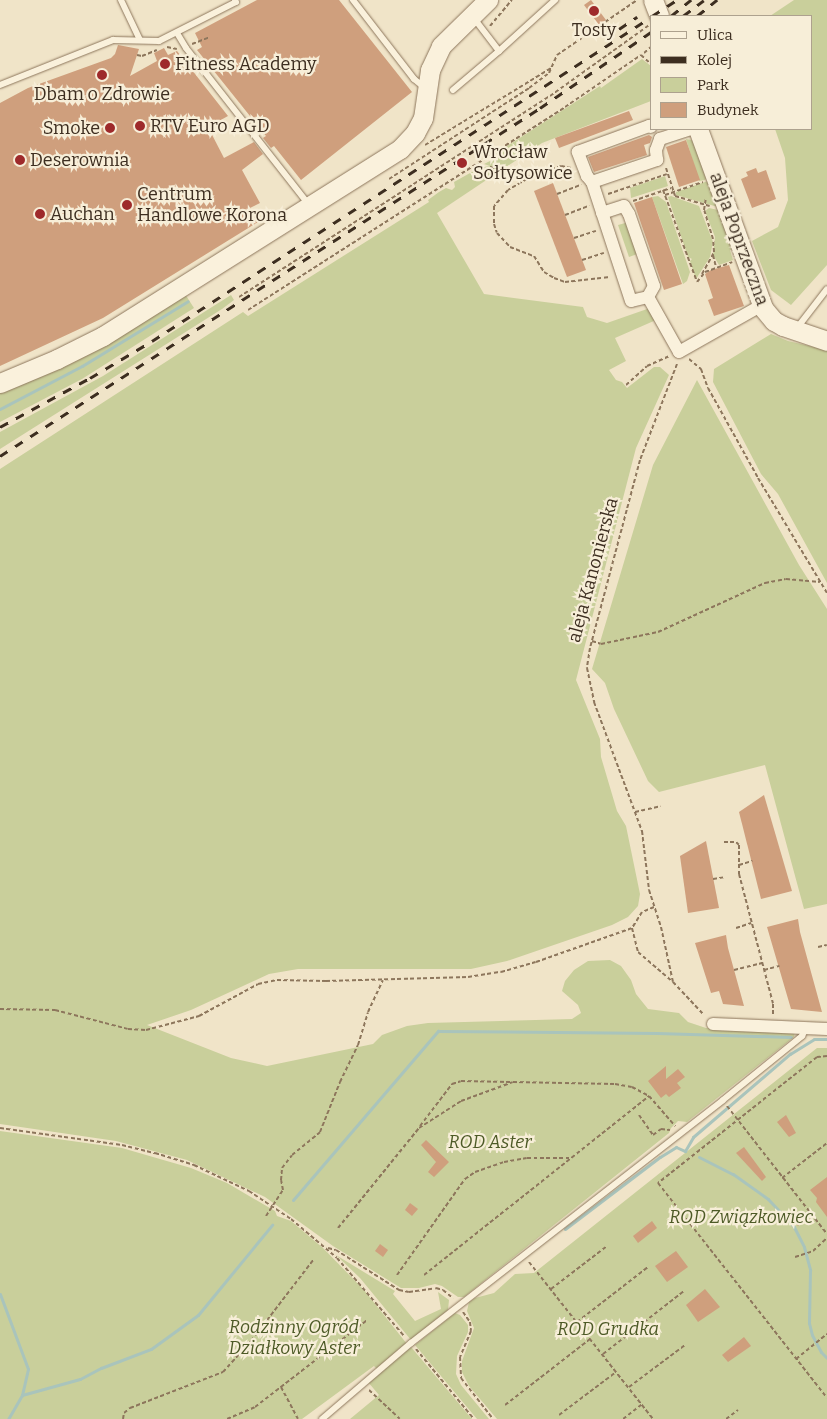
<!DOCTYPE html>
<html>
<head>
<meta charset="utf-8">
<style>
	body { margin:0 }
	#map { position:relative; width:827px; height:1419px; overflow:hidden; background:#f0e4c8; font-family:Bitter,serif }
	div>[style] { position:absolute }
	.green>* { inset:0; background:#c9cf9b }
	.stream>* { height:3px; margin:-1.5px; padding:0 1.5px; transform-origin:1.5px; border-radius:1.5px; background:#a9c4bc }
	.building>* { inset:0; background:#cf9f7d }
	.path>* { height:2px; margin-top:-1px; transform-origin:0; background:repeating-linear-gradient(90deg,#8d765c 0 4px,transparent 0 6.5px) }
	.roads { filter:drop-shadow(0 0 1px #8d765c) drop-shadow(0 0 1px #8d765c) }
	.lane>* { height:6px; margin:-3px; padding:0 3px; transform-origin:3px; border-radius:3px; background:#faf1dc }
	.street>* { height:12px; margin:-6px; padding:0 6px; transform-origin:6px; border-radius:6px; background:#faf1dc }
	.secondary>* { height:19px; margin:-9.5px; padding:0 9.5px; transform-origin:9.5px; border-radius:9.5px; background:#faf1dc }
	.rail>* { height:3px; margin-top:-1.5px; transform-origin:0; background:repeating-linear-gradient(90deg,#3d2e20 0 9px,transparent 0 18px) }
	.dots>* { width:14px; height:14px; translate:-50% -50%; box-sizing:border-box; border:2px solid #f7eed8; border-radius:50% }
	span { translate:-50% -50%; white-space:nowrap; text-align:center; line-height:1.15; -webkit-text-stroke:4.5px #f7eed8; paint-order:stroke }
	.poi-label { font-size:18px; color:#3d2e20 }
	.left { translate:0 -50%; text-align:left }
	.right { translate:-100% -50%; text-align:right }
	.street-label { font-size:18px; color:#3d2e20 }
	.park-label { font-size:18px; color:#4d5a26; font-style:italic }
	.legend { position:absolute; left:650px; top:15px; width:162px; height:115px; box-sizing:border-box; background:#f7eed8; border:1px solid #ada18e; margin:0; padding:6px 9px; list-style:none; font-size:15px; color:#3d2e20 }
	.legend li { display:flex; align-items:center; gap:10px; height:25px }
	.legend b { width:25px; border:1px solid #ada18e }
</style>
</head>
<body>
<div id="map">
	<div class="green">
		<div style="clip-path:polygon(794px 0,827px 0,827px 265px,791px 305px,771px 290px,752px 241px,778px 227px,788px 200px,785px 158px,775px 129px,811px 129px,811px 16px,770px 16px)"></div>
		<div style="clip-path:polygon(642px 59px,651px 66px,651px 101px,542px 143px,437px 213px,484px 294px,583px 307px,587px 317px,607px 323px,650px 308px,656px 320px,615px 338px,626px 361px,609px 370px,616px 380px,622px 382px,627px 388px,654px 367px,660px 367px,669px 375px,636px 448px,576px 680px,600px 739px,601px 757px,617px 811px,626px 826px,640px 894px,638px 906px,628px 917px,612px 925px,507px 961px,471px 969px,298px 969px,269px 974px,191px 1010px,147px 1025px,231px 1058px,267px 1066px,373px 1044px,382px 1035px,407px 1026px,428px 1023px,572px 1019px,581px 1013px,578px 1005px,562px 991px,565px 981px,574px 970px,588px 961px,610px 960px,621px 966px,631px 980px,636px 994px,648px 1009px,679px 1013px,688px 1022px,706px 1028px,795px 1032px,794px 1037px,687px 1122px,678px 1121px,671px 1128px,669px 1133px,464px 1297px,458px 1297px,442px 1286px,435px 1284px,419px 1288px,401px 1288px,333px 1246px,265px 1197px,187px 1160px,116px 1141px,0 1124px,0 469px,243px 312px,248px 316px,429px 202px,428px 200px,439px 192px,446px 188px,452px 190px,455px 187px,454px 182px,479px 168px,490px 166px,484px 164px,492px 160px,490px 157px,600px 86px,601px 88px)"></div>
		<div style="clip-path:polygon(686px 139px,692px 140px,707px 178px,705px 180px,699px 181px)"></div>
		<div style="clip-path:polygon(665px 176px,668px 186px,631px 198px,630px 188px)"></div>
		<div style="clip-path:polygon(708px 181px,718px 207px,676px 195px,676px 192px)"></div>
		<div style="clip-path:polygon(658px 196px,666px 202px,690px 272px,687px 281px,683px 284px,652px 197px)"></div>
		<div style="clip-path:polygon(671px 196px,699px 206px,713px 242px,710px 257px,696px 279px,690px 261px,692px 259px,688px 257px,668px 197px)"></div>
		<div style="clip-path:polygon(709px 208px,718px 210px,732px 249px,730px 250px,733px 260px,719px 265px,713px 255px,715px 237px,705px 211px)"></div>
		<div style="clip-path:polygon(629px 222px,640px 253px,629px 257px,618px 225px)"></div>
		<div style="clip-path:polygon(185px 294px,194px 308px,82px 379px,0 422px,0 391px)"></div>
		<div style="clip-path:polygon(231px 295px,234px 300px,222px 309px,0 449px,0 432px,103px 376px)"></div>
		<div style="clip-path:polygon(771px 334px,788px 341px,827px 350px,827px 583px,778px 494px,761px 474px,713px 382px,714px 369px)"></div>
		<div style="clip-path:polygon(697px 380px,799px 565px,827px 609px,827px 904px,804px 909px,765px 765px,659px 792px,648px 781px,614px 709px,605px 683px,592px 669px,653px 465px)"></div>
		<div style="clip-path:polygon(817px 1048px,827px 1048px,827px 1419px,497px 1419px,469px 1386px,462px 1372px,462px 1361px,474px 1328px,467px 1311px,469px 1302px,475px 1298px,494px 1293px,515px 1274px,534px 1273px)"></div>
		<div style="clip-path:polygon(0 1131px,122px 1148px,191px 1168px,227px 1183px,275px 1211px,277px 1216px,291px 1221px,323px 1248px,364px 1290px,407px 1344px,377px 1369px,374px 1366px,302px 1419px,0 1419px)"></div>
		<div style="clip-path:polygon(336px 1255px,395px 1291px,393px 1294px,415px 1321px,441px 1309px,438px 1292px,449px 1300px,448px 1310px,411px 1340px,360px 1278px)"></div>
		<div style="clip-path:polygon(455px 1313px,460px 1315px,468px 1325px,468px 1332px,457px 1356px,456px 1374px,461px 1385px,489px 1419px,477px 1419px,415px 1345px)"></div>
		<div style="clip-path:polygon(411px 1347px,472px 1419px,350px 1419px,379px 1395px,368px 1382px)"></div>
	</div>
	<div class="stream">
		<div style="left:0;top:409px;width:93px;rotate:-27.7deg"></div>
		<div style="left:82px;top:366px;width:124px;rotate:-31.5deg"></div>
		<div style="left:699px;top:1157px;width:38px;rotate:27deg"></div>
		<div style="left:733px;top:1174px;width:43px;rotate:35.5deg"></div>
		<div style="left:768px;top:1199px;width:38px;rotate:47deg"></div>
		<div style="left:794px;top:1227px;width:22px;rotate:63deg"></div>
		<div style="left:804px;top:1247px;width:24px;rotate:75deg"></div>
		<div style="left:810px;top:1270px;width:53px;rotate:91.1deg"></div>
		<div style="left:809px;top:1323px;width:12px;rotate:76deg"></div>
		<div style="left:812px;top:1335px;width:19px;rotate:62deg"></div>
		<div style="left:821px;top:1352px;width:8px;rotate:45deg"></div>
		<div style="left:293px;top:1200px;width:223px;rotate:-49.4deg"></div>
		<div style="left:438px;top:1031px;width:219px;rotate:0.5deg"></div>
		<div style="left:657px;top:1033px;width:134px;rotate:1.7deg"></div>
		<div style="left:565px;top:1229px;width:119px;rotate:-37.2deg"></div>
		<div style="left:660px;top:1157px;width:19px;rotate:-32deg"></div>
		<div style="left:676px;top:1147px;width:10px;rotate:24deg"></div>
		<div style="left:685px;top:1151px;width:16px;rotate:-60deg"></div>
		<div style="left:693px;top:1137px;width:128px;rotate:-40.6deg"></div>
		<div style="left:790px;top:1054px;width:28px;rotate:-32deg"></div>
		<div style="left:814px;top:1039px;width:13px"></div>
		<div style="left:0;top:1294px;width:80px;rotate:69.5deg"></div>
		<div style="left:28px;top:1369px;width:27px;rotate:103deg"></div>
		<div style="left:22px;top:1395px;width:28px;rotate:120deg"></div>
		<div style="left:22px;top:1395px;width:60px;rotate:-15.4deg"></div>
		<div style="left:80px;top:1379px;width:24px;rotate:-28deg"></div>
		<div style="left:101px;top:1368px;width:53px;rotate:-20.8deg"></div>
		<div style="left:151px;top:1349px;width:58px;rotate:-35.9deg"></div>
		<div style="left:198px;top:1315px;width:117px;rotate:-50.6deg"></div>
	</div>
	<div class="building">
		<div style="clip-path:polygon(257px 0,339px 0,412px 92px,301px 180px,274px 146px,271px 148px,263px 138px,266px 136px,197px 50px,202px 47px,195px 33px)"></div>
		<div style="clip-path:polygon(591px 0,606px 20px,599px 25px,584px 5px)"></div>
		<div style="clip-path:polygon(118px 45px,139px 49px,130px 76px,157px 61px,154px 53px,164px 48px,168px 55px,177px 51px,228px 116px,208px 127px,224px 158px,254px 142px,263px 154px,242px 170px,260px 203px,250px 208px,258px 222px,103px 318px,0 366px,0 103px,28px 88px,111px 58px,115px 54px)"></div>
		<div style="clip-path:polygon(629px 111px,633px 120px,559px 148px,555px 138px)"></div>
		<div style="clip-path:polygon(649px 135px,652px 137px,650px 143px,644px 145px,647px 155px,594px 172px,588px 157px)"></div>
		<div style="clip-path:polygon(686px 140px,700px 180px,679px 187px,666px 147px)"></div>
		<div style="clip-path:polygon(756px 168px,758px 173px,766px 170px,776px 199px,752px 208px,741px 179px,748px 176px,746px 172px)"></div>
		<div style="clip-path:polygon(553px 183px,586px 270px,567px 277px,534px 191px)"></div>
		<div style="clip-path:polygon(652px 197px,682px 284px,664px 290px,634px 203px)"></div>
		<div style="clip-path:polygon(729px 265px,744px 306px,714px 316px,708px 300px,713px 298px,705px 274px,711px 270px)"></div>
		<div style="clip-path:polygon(764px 795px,792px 891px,761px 899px,739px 812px)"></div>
		<div style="clip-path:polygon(706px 841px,719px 908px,688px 913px,680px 856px)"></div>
		<div style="clip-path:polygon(798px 919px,800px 932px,822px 1012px,791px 1009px,767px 927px)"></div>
		<div style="clip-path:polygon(726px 935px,728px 948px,744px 1006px,723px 1004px,719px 991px,711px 993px,695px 943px)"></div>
		<div style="clip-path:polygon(666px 1066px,666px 1079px,678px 1069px,685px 1077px,677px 1083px,681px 1088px,669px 1097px,666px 1094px,661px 1098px,648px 1081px)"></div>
		<div style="clip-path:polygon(786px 1115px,796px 1133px,789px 1137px,777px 1122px)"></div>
		<div style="clip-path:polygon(426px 1140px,449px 1162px,434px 1177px,428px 1172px,436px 1162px,421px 1145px)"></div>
		<div style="clip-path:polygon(744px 1147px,766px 1177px,762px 1181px,736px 1153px)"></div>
		<div style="clip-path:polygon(827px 1177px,827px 1217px,816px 1202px,817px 1198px,810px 1190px)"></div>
		<div style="clip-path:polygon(410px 1203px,418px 1209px,412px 1216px,405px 1210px)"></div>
		<div style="clip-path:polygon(801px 1213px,807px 1219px,798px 1226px,793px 1219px)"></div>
		<div style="clip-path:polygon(652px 1221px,657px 1228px,638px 1243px,633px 1236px)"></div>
		<div style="clip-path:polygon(380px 1244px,388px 1250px,383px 1257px,375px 1251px)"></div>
		<div style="clip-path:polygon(676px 1251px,688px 1267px,667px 1282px,655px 1266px)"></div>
		<div style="clip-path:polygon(705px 1289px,720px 1307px,698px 1322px,686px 1305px)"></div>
		<div style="clip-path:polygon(744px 1337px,751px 1346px,728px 1362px,722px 1355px)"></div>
	</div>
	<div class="path">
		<div style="left:490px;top:26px;width:34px;rotate:-50deg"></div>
		<div style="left:192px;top:44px;width:19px;rotate:-21deg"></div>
		<div style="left:167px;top:47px;width:10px;rotate:11deg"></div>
		<div style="left:644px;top:53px;width:9px;rotate:-41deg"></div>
		<div style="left:137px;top:55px;width:5px;rotate:11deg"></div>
		<div style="left:142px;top:56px;width:16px;rotate:-22deg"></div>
		<div style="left:425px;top:145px;width:148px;rotate:-31.4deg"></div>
		<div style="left:490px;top:167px;width:43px;rotate:13.4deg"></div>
		<div style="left:571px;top:168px;width:10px;rotate:-169deg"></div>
		<div style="left:561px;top:166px;width:36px;rotate:159deg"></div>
		<div style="left:527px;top:179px;width:22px;rotate:150deg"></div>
		<div style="left:508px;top:190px;width:21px;rotate:131deg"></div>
		<div style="left:494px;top:206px;width:18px;rotate:90deg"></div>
		<div style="left:494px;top:224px;width:9px;rotate:72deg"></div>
		<div style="left:497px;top:233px;width:19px;rotate:47deg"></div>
		<div style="left:510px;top:247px;width:26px;rotate:21deg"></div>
		<div style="left:534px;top:256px;width:19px;rotate:58deg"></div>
		<div style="left:544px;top:272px;width:12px;rotate:31deg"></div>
		<div style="left:554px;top:278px;width:12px;rotate:20deg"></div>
		<div style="left:565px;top:282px;width:45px;rotate:-6.3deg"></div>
		<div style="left:666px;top:168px;width:29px;rotate:72deg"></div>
		<div style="left:675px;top:196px;width:36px;rotate:16deg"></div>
		<div style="left:389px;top:179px;width:167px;rotate:-33deg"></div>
		<div style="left:529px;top:88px;width:25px;rotate:-37deg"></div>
		<div style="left:549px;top:73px;width:20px;rotate:-66deg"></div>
		<div style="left:557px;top:55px;width:97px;rotate:-34.5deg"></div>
		<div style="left:663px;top:190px;width:98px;rotate:69.7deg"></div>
		<div style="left:697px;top:282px;width:13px;rotate:-51deg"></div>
		<div style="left:705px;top:272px;width:29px;rotate:-20deg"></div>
		<div style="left:557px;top:194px;width:26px;rotate:-21deg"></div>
		<div style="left:608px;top:194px;width:62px;rotate:-18.7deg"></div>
		<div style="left:665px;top:195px;width:40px;rotate:-18.9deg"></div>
		<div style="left:633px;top:201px;width:40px;rotate:-18.9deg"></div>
		<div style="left:565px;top:215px;width:26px;rotate:-21deg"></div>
		<div style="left:574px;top:238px;width:23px;rotate:-18deg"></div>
		<div style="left:713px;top:255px;width:12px;rotate:76deg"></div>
		<div style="left:582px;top:260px;width:23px;rotate:-18deg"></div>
		<div style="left:702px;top:274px;width:25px;rotate:-61deg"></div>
		<div style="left:714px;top:252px;width:13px;rotate:-94deg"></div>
		<div style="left:713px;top:239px;width:30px;rotate:-107deg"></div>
		<div style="left:704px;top:210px;width:12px;rotate:-81deg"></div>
		<div style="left:239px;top:297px;width:370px;rotate:-32.9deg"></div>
		<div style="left:550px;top:96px;width:122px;rotate:-35.6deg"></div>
		<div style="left:248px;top:310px;width:376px;rotate:-32.6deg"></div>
		<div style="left:565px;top:107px;width:92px;rotate:-34.4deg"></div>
		<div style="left:641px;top:55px;width:13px;rotate:42deg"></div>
		<div style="left:689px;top:359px;width:16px;rotate:40deg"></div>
		<div style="left:701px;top:369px;width:20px;rotate:70deg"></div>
		<div style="left:708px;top:388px;width:103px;rotate:60.9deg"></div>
		<div style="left:758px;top:478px;width:134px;rotate:59deg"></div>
		<div style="left:677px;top:364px;width:103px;rotate:111.1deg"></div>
		<div style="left:640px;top:460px;width:195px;rotate:104.9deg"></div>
		<div style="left:590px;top:648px;width:20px;rotate:99deg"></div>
		<div style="left:587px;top:668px;width:35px;rotate:78deg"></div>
		<div style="left:594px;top:702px;width:138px;rotate:69.6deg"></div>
		<div style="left:642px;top:831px;width:59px;rotate:83.2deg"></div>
		<div style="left:649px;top:890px;width:39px;rotate:72deg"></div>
		<div style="left:661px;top:927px;width:56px;rotate:77.7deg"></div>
		<div style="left:673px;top:982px;width:45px;rotate:46.8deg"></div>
		<div style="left:626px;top:385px;width:28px;rotate:-42deg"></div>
		<div style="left:647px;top:366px;width:24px;rotate:-24deg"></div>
		<div style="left:592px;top:641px;width:9px;rotate:18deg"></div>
		<div style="left:601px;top:644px;width:58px;rotate:-11.9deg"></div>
		<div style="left:658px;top:632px;width:118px;rotate:-24.6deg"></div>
		<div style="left:765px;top:583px;width:21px;rotate:-11deg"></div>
		<div style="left:786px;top:579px;width:34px;rotate:5deg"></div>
		<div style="left:635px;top:812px;width:26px;rotate:-13deg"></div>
		<div style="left:724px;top:842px;width:12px"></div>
		<div style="left:736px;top:842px;width:4px;rotate:45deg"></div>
		<div style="left:739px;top:845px;width:29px;rotate:90deg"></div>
		<div style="left:739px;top:874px;width:134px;rotate:75.3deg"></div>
		<div style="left:773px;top:1004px;width:12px;rotate:90deg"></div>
		<div style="left:739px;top:865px;width:14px;rotate:-17deg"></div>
		<div style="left:713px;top:879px;width:12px;rotate:-9deg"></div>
		<div style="left:654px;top:907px;width:13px;rotate:157deg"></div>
		<div style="left:642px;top:912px;width:19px;rotate:122deg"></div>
		<div style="left:632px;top:928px;width:25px;rotate:76deg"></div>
		<div style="left:638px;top:952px;width:46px;rotate:40.6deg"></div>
		<div style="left:736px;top:928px;width:16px;rotate:-18deg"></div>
		<div style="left:818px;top:947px;width:9px;rotate:-13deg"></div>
		<div style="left:734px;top:970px;width:29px;rotate:-14deg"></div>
		<div style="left:764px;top:970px;width:16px;rotate:-15deg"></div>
		<div style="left:0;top:1009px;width:55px;rotate:1deg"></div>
		<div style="left:55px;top:1010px;width:75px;rotate:14.6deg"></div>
		<div style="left:128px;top:1029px;width:18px;rotate:3deg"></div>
		<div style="left:146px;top:1030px;width:55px;rotate:-14.8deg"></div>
		<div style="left:199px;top:1016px;width:67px;rotate:-28.5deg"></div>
		<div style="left:258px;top:984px;width:19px;rotate:-12deg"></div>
		<div style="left:277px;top:980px;width:49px;rotate:1.2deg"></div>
		<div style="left:326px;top:981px;width:142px;rotate:-1.6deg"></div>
		<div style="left:468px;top:977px;width:33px;rotate:-9deg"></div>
		<div style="left:501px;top:972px;width:36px;rotate:-16deg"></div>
		<div style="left:536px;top:962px;width:102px;rotate:-19.5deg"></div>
		<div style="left:827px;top:1056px;width:10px;rotate:174deg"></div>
		<div style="left:817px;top:1057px;width:203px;rotate:141.6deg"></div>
		<div style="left:658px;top:1183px;width:273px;rotate:51.8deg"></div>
		<div style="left:727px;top:1106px;width:162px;rotate:52deg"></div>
		<div style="left:639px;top:1115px;width:24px;rotate:55deg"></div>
		<div style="left:653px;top:1135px;width:10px;rotate:-37deg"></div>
		<div style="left:661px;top:1129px;width:9px;rotate:6deg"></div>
		<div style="left:420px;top:1126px;width:53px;rotate:-52.7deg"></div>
		<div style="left:452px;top:1084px;width:9px;rotate:-18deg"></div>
		<div style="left:461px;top:1081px;width:50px;rotate:1.1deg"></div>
		<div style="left:0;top:1128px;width:123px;rotate:7.9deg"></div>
		<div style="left:122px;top:1145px;width:34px;rotate:14deg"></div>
		<div style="left:155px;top:1153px;width:41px;rotate:17.1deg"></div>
		<div style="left:194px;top:1165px;width:61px;rotate:25.3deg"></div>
		<div style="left:249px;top:1191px;width:50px;rotate:33.7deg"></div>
		<div style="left:291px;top:1219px;width:60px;rotate:40.3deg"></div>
		<div style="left:337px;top:1258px;width:103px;rotate:49.3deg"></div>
		<div style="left:782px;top:1178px;width:57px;rotate:-37.9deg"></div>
		<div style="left:266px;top:1216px;width:31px;rotate:-57deg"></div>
		<div style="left:283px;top:1190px;width:10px;rotate:-101deg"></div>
		<div style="left:281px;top:1180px;width:12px;rotate:-85deg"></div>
		<div style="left:282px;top:1168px;width:16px;rotate:-52deg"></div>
		<div style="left:292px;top:1155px;width:36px;rotate:-39deg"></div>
		<div style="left:320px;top:1132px;width:54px;rotate:-68.2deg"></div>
		<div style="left:340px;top:1082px;width:41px;rotate:-64.1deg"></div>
		<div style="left:358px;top:1045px;width:34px;rotate:-73deg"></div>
		<div style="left:368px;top:1012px;width:35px;rotate:-65deg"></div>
		<div style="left:338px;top:1228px;width:129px;rotate:-51deg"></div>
		<div style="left:419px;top:1128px;width:50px;rotate:-32.7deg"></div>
		<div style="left:461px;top:1101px;width:55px;rotate:-20.1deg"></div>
		<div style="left:513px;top:1082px;width:102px;rotate:1.1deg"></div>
		<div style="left:615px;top:1084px;width:17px;rotate:10deg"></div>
		<div style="left:632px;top:1087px;width:19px;rotate:28deg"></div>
		<div style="left:649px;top:1096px;width:40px;rotate:49deg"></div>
		<div style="left:328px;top:1248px;width:8px;rotate:14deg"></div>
		<div style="left:336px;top:1250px;width:75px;rotate:32.4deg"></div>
		<div style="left:399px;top:1290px;width:10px;rotate:11deg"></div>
		<div style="left:409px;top:1292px;width:27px;rotate:-8deg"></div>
		<div style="left:436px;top:1288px;width:7px;rotate:16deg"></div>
		<div style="left:443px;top:1290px;width:13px;rotate:39deg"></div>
		<div style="left:795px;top:1257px;width:19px;rotate:-18deg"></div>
		<div style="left:813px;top:1251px;width:19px;rotate:-43deg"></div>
		<div style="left:529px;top:1262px;width:200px;rotate:51.7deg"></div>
		<div style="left:397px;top:1275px;width:118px;rotate:-54.7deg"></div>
		<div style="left:465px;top:1179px;width:12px;rotate:-35deg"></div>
		<div style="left:475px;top:1172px;width:31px;rotate:-19deg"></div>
		<div style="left:504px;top:1162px;width:23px;rotate:-10deg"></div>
		<div style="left:527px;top:1158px;width:42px"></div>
		<div style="left:424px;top:1275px;width:288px;rotate:-38.5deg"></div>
		<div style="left:551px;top:1289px;width:71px;rotate:-37.5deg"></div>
		<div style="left:463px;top:1312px;width:12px;rotate:55deg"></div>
		<div style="left:470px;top:1322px;width:9px;rotate:84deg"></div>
		<div style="left:471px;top:1331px;width:28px;rotate:113deg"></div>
		<div style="left:460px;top:1357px;width:21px;rotate:87deg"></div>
		<div style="left:461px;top:1378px;width:52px;rotate:52deg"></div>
		<div style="left:577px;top:1322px;width:90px;rotate:-37.8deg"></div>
		<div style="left:416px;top:1349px;width:91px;rotate:50.4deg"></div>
		<div style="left:603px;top:1354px;width:103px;rotate:-37.9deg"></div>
		<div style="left:796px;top:1359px;width:40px;rotate:-39deg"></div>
		<div style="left:281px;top:1387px;width:36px;rotate:62deg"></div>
		<div style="left:629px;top:1387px;width:70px;rotate:-36.9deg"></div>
		<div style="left:369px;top:1390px;width:42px;rotate:43.1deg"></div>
		<div style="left:505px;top:1405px;width:108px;rotate:-37.8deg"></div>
		<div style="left:559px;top:1415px;width:71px;rotate:-37deg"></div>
		<div style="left:123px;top:1419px;width:6px;rotate:-81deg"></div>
		<div style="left:124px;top:1413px;width:8px;rotate:-40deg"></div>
		<div style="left:130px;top:1408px;width:100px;rotate:-21.2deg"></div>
		<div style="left:223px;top:1372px;width:42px;rotate:-47.9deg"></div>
		<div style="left:251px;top:1341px;width:103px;rotate:-52.5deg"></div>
		<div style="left:227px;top:1419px;width:30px;rotate:-23deg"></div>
		<div style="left:255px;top:1407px;width:142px;rotate:-37.8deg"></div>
		<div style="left:623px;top:1419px;width:24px;rotate:-38deg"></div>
		<div style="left:726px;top:1419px;width:15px;rotate:-37deg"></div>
	</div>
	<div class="roads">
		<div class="lane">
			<div style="left:121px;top:0;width:44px;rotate:64.6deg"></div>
			<div style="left:353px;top:0;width:100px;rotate:52.3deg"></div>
			<div style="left:414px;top:79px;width:13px;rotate:39deg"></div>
			<div style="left:473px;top:17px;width:43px;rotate:52.6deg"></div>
			<div style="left:499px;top:51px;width:76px;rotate:-42.3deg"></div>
			<div style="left:177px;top:33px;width:17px;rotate:59deg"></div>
			<div style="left:186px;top:48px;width:199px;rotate:51.9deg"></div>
			<div style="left:0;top:85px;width:122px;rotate:-21.7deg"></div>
			<div style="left:113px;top:40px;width:46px;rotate:1.2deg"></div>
			<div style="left:159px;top:41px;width:86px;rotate:-26.9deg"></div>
			<div style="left:236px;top:2px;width:2px;rotate:-117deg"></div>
			<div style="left:453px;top:90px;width:60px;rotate:-40.3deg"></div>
			<div style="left:797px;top:328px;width:49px;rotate:-52.4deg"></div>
			<div style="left:322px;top:1419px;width:117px;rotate:-40.5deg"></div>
			<div style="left:411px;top:1343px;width:395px;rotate:-37.9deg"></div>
			<div style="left:723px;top:1100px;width:102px;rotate:-39deg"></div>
			<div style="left:802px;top:1036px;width:9px;rotate:-63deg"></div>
		</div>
		<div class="street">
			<div style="left:592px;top:182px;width:8px;rotate:-130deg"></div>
			<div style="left:587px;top:176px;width:26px;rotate:-111deg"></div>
			<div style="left:578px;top:152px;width:76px;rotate:-20.1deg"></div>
			<div style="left:649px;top:126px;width:2px;rotate:27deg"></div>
			<div style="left:602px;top:213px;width:23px;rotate:-18deg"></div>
			<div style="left:624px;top:206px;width:9px;rotate:58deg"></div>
			<div style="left:629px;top:214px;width:76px;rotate:70.9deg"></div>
			<div style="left:654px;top:286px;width:13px;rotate:119deg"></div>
			<div style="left:648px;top:297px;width:17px;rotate:167deg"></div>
			<div style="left:631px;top:301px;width:125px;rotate:-108.1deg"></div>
			<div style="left:592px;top:182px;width:69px;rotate:-18.7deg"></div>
			<div style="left:657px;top:160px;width:10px;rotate:-96deg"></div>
			<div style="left:656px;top:150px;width:12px;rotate:-70deg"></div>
			<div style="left:660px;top:139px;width:33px;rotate:-18deg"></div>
			<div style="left:648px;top:297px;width:63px;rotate:60.6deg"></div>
			<div style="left:679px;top:352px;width:95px;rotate:-29.5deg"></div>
			<div style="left:713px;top:1024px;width:114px;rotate:2.5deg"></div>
		</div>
		<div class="secondary">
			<div style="left:653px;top:0;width:17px;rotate:69deg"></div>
			<div style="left:698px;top:129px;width:190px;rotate:70deg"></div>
			<div style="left:763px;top:308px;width:17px;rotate:50deg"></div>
			<div style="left:774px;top:321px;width:10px;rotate:29deg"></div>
			<div style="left:783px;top:326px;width:46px;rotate:18.8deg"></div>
			<div style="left:0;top:383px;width:62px;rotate:-22.8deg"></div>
			<div style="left:57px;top:359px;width:51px;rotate:-26.6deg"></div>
			<div style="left:103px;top:336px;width:351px;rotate:-32.2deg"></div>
			<div style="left:400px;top:149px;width:22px;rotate:-47deg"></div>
			<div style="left:415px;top:133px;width:17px;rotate:-62deg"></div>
			<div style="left:423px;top:118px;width:49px;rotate:-81.7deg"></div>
			<div style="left:430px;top:70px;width:26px;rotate:-65deg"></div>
			<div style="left:441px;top:46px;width:66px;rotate:-44.4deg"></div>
		</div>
	</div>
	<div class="rail">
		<div style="left:652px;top:16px;width:30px;rotate:-33deg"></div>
		<div style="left:671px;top:16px;width:26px;rotate:-39deg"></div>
		<div style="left:683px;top:16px;width:26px;rotate:-37deg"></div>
		<div style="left:697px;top:16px;width:26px;rotate:-39deg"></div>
		<div style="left:619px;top:29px;width:22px;rotate:-34deg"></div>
		<div style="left:0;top:427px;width:102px;rotate:-28.6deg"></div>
		<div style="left:90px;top:378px;width:72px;rotate:-30.8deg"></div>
		<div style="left:152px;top:341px;width:595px;rotate:-33deg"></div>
		<div style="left:0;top:456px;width:642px;rotate:-32.8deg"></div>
		<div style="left:540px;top:108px;width:135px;rotate:-34.4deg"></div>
	</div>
	<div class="dots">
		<div style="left:594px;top:11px;background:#9e2a2b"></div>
		<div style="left:165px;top:64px;background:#9e2a2b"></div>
		<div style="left:102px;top:75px;background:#9e2a2b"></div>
		<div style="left:140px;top:126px;background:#9e2a2b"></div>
		<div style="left:110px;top:128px;background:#9e2a2b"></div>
		<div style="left:20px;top:160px;background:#9e2a2b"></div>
		<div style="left:462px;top:163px;background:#9e2a2b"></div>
		<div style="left:127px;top:205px;background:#9e2a2b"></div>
		<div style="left:40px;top:214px;background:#9e2a2b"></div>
	</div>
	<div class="poi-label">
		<span style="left:594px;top:30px">Tosty</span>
		<span class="left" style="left:175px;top:64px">Fitness Academy</span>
		<span style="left:102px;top:94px">Dbam o Zdrowie</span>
		<span class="left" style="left:150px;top:126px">RTV Euro AGD</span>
		<span class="right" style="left:100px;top:128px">Smoke</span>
		<span class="left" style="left:473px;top:163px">Wrocław<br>Sołtysowice</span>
		<span class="left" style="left:30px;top:160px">Deserownia</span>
		<span class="left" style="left:137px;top:205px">Centrum<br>Handlowe Korona</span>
		<span class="left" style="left:50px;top:214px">Auchan</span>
	</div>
	<div class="street-label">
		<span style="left:739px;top:239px;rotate:70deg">aleja Poprzeczna</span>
		<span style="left:593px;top:570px;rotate:-75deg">aleja Kanonierska</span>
	</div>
	<div class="park-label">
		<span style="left:490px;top:1142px">ROD Aster</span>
		<span style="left:741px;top:1217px">ROD Związkowiec</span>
		<span style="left:294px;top:1338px">Rodzinny Ogród<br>Działkowy Aster</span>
		<span style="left:608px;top:1329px">ROD Grudka</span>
	</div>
	<ul class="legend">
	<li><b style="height:6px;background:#faf1dc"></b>Ulica</li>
	<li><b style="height:6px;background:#3d2e20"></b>Kolej</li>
	<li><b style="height:14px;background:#c9cf9b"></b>Park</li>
	<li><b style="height:14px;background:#cf9f7d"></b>Budynek</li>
	</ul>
</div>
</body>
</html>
